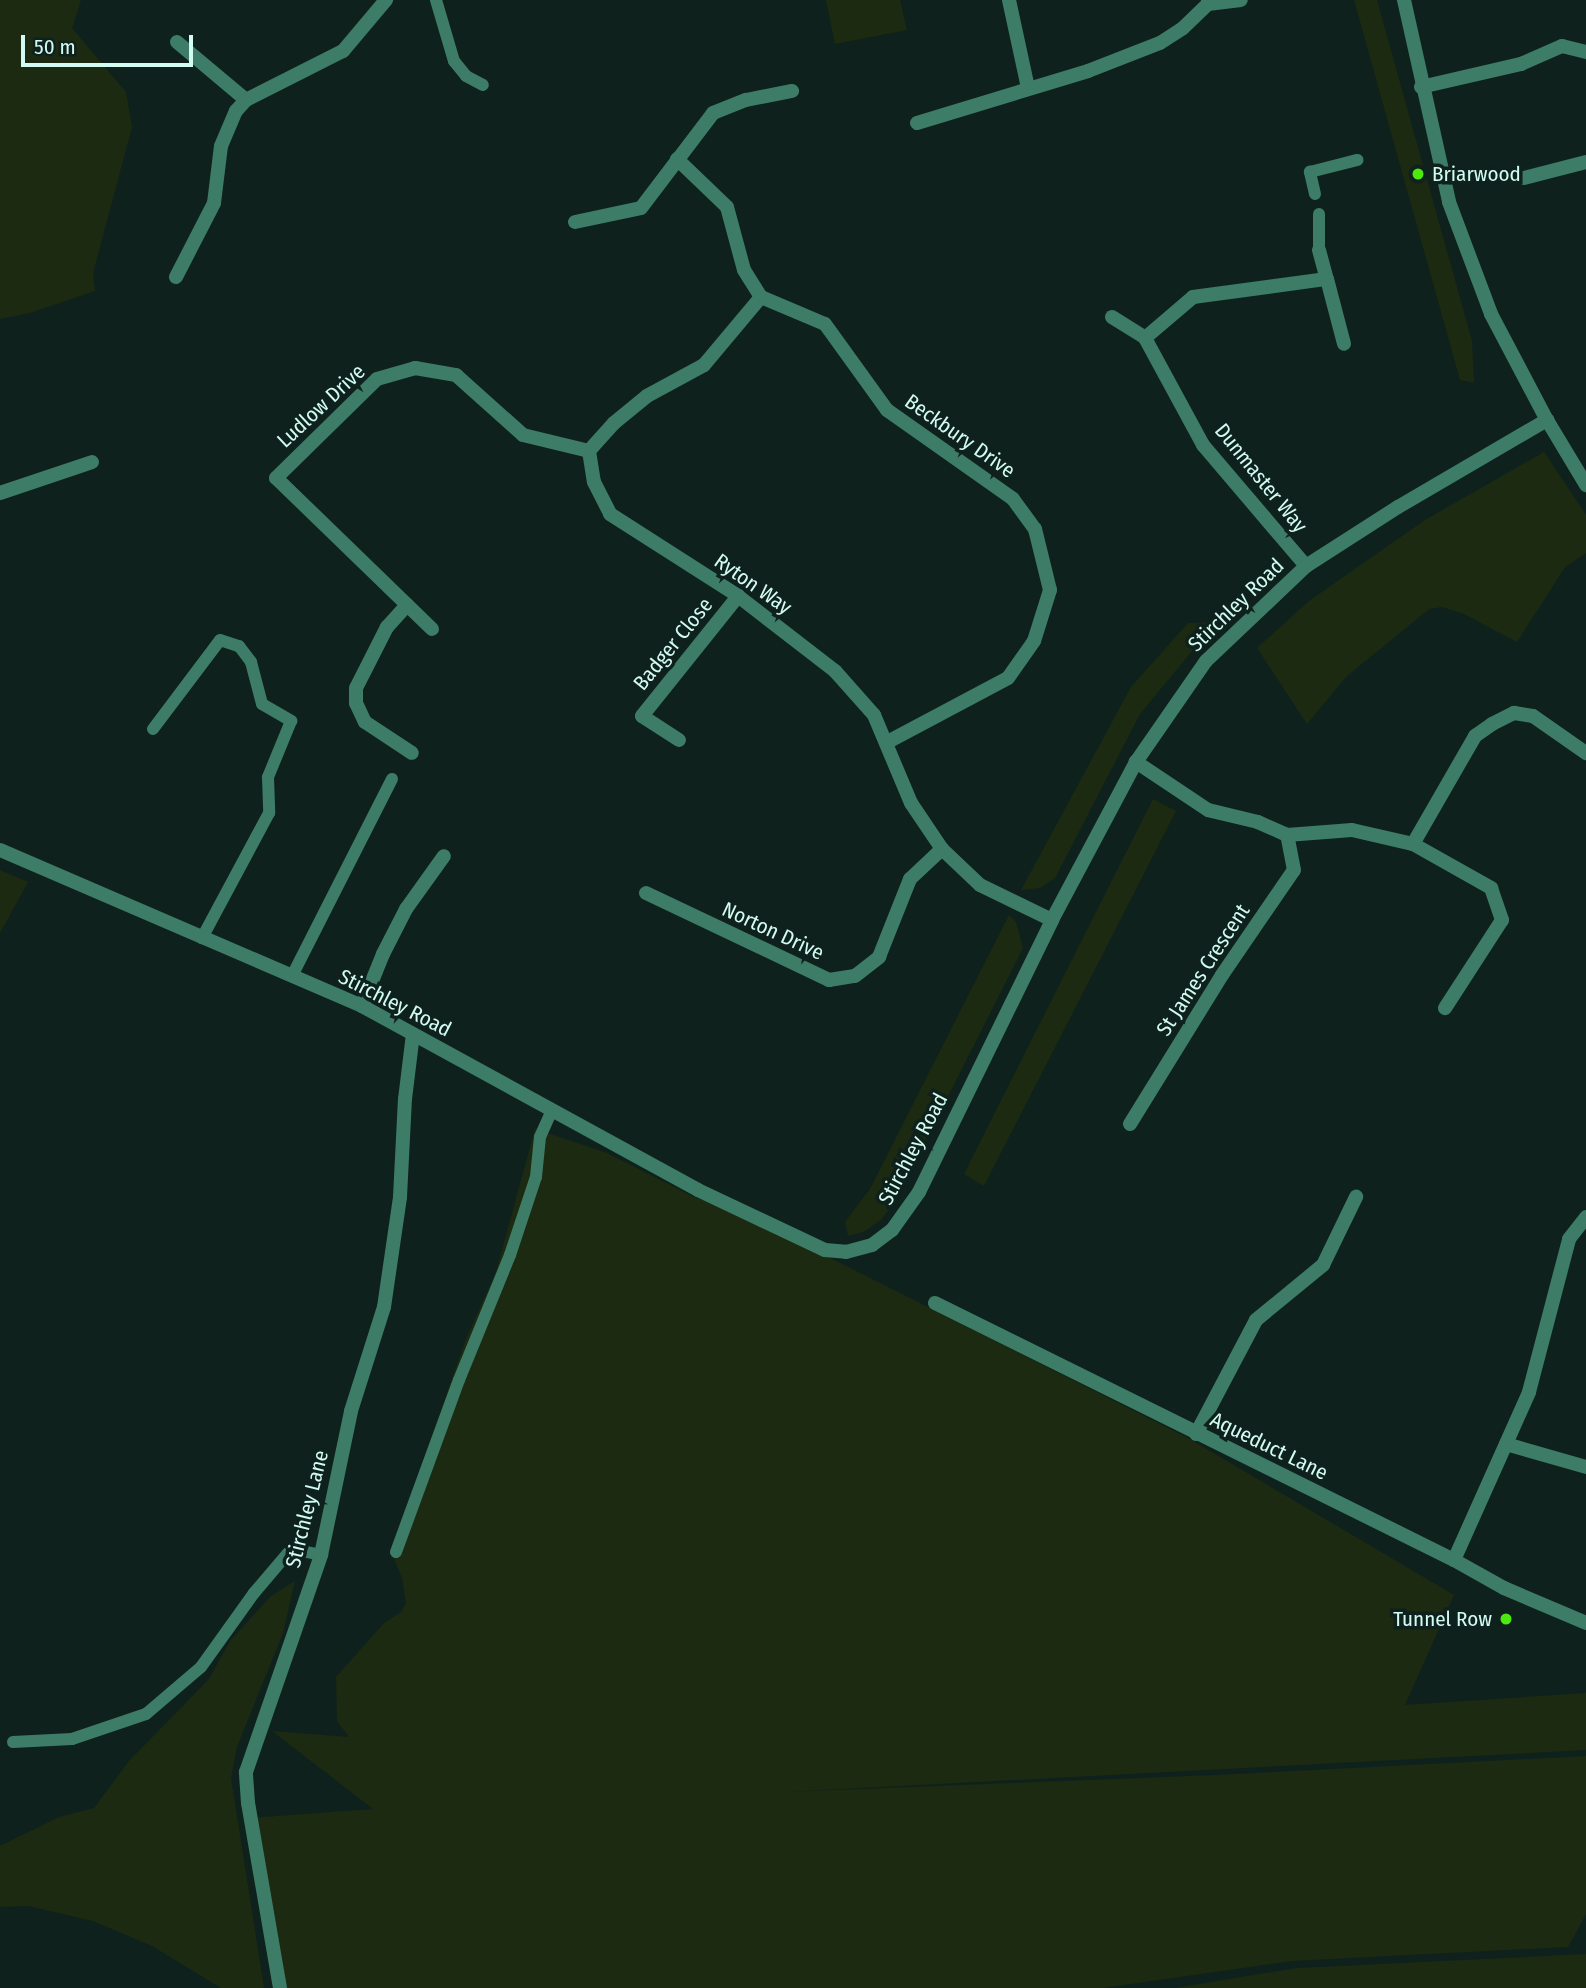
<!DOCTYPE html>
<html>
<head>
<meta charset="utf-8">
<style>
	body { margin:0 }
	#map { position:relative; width:1586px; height:1988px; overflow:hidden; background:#0f211d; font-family:"Fira Sans Condensed",sans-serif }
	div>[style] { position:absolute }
	.green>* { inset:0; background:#1c2a12 }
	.service>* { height:12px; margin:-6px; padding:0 6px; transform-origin:6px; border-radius:6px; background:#3d7c67 }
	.minor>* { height:14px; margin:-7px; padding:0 7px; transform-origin:7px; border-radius:7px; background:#3d7c67 }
	.tertiary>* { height:14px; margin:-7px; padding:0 7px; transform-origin:7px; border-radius:7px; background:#3d7c67 }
	.dots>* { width:19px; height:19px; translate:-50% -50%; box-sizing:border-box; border:4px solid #0f211d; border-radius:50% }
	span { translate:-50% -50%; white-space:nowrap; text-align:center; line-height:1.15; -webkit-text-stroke:7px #0f211d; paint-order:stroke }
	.poi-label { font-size:21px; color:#d2fcf1 }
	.left { translate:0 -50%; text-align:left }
	.right { translate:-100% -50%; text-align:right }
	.street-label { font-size:21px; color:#d2fcf1 }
	.scale { position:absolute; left:21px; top:35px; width:172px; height:32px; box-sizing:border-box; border:4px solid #d2fcf1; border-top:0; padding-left:9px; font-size:21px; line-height:24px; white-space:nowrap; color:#d2fcf1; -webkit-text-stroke:5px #0f211d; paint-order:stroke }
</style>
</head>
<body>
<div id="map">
	<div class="green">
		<div style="clip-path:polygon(0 0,81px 0,72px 28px,126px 92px,132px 127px,93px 273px,95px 291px,30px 313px,0 319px)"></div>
		<div style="clip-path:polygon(826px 0,900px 0,907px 30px,835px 44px)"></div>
		<div style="clip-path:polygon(1354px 0,1377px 0,1472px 341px,1474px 383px,1460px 380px)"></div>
		<div style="clip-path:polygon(1544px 452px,1586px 515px,1586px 553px,1565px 567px,1517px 642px,1464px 614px,1442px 607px,1429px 609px,1347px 676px,1307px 724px,1257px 648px,1309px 601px,1425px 520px)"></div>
		<div style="clip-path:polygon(1216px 622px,1140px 714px,1055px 878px,1040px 888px,1021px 890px,1131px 687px,1188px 623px)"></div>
		<div style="clip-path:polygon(1153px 799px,1176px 811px,984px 1186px,964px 1174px)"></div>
		<div style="clip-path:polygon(0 870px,28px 882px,0 933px)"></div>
		<div style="clip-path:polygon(1009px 915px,1016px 922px,1023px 948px,895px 1201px,881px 1220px,863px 1232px,848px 1236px,845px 1222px,870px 1189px)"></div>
		<div style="clip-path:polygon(535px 1129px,607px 1153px,694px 1197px,739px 1212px,1188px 1438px,1454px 1595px,1405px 1705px,1586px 1693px,1586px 1750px,786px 1792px,1215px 1775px,1586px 1756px,1586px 1914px,1568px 1947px,1291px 1961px,1103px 1988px,281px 1988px,250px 1818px,373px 1809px,272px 1731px,349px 1737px,337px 1721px,336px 1677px,384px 1623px,401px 1612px,406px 1603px,402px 1578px,392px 1554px,397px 1535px,466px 1339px,496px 1272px)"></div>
		<div style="clip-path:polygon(295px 1581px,283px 1633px,237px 1747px,231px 1778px,264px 1988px,221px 1988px,152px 1946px,93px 1921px,28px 1906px,0 1907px,0 1846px,59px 1817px,94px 1808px,129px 1761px,209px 1679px,230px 1641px,271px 1596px)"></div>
		<div style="clip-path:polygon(1586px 1954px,1586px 1988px,1175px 1988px,1297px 1968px)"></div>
	</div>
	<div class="service">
		<div style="left:436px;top:0;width:64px;rotate:73.6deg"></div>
		<div style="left:454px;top:61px;width:19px;rotate:51deg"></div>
		<div style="left:466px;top:76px;width:19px;rotate:28deg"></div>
		<div style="left:1315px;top:194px;width:23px;rotate:-103deg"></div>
		<div style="left:1310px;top:172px;width:49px;rotate:-14.3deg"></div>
		<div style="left:1319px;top:250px;width:36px;rotate:-90deg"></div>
		<div style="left:153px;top:729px;width:111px;rotate:-53deg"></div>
		<div style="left:220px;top:640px;width:20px;rotate:18deg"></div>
		<div style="left:239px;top:646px;width:20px;rotate:53deg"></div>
		<div style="left:251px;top:662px;width:43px;rotate:75.3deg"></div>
		<div style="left:262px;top:704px;width:34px;rotate:30deg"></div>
		<div style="left:291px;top:721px;width:61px;rotate:112.3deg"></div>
		<div style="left:268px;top:777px;width:36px;rotate:88deg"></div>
		<div style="left:269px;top:813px;width:142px;rotate:118.2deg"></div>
		<div style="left:292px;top:976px;width:221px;rotate:-63.1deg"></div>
		<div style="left:396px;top:1552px;width:183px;rotate:-69.9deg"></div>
		<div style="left:459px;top:1380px;width:135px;rotate:-67.8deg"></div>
		<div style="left:510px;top:1255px;width:82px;rotate:-71.6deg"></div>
		<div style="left:536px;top:1177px;width:40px;rotate:-84.3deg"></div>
		<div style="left:540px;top:1137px;width:30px;rotate:-66deg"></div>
		<div style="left:13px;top:1742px;width:59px;rotate:-2.9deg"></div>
		<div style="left:72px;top:1739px;width:78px;rotate:-18.7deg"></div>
		<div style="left:146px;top:1714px;width:72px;rotate:-40.5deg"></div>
		<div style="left:201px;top:1667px;width:91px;rotate:-54.4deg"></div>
		<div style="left:254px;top:1593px;width:52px;rotate:-49.6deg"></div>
		<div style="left:288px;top:1553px;width:14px;rotate:-8deg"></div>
		<div style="left:302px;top:1551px;width:19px;rotate:12deg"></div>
	</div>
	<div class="minor">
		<div style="left:1009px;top:0;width:90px;rotate:77.8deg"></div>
		<div style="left:1208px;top:0;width:4px;rotate:90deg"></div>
		<div style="left:1208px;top:4px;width:33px;rotate:-7deg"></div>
		<div style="left:177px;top:42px;width:90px;rotate:40deg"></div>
		<div style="left:1421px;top:87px;width:103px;rotate:-13deg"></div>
		<div style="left:1521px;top:64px;width:45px;rotate:-23.7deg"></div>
		<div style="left:1562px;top:46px;width:25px;rotate:14deg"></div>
		<div style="left:917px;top:123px;width:179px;rotate:-16.9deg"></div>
		<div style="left:1088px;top:71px;width:77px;rotate:-21.3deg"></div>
		<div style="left:1160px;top:43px;width:27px;rotate:-33deg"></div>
		<div style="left:1183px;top:28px;width:35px;rotate:-44deg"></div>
		<div style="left:677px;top:159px;width:69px;rotate:43.8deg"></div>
		<div style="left:727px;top:207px;width:65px;rotate:74.9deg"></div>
		<div style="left:744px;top:270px;width:32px;rotate:58deg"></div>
		<div style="left:761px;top:297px;width:69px;rotate:22.9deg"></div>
		<div style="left:825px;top:324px;width:106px;rotate:54.2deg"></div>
		<div style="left:887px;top:410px;width:154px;rotate:35.2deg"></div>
		<div style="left:1013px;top:499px;width:37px;rotate:54deg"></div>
		<div style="left:1035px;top:529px;width:63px;rotate:76.2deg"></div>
		<div style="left:1050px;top:590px;width:53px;rotate:107.4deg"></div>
		<div style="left:1034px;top:641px;width:45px;rotate:125.1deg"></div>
		<div style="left:1008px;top:678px;width:138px;rotate:152deg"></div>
		<div style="left:1524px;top:178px;width:64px;rotate:-14.5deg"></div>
		<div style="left:575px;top:222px;width:67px;rotate:-12deg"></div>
		<div style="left:641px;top:208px;width:119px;rotate:-52.8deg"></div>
		<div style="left:713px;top:113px;width:35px;rotate:-22deg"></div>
		<div style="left:746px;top:100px;width:47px;rotate:-11.1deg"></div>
		<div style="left:1319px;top:250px;width:30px;rotate:75deg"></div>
		<div style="left:176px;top:277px;width:83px;rotate:-62.8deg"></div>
		<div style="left:214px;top:203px;width:57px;rotate:-83deg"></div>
		<div style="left:221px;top:146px;width:38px;rotate:-67deg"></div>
		<div style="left:236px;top:111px;width:15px;rotate:-48deg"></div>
		<div style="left:246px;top:100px;width:109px;rotate:-26.8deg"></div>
		<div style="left:343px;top:51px;width:67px;rotate:-49.9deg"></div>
		<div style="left:761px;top:297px;width:89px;rotate:130deg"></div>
		<div style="left:704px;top:365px;width:65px;rotate:151.5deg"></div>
		<div style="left:647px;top:396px;width:43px;rotate:140.7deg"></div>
		<div style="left:614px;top:423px;width:38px;rotate:132deg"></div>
		<div style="left:589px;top:451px;width:31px;rotate:81deg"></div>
		<div style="left:594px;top:482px;width:36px;rotate:63deg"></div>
		<div style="left:610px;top:514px;width:152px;rotate:32.6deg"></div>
		<div style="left:738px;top:596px;width:123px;rotate:37.7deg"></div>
		<div style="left:835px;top:671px;width:59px;rotate:48.4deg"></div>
		<div style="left:874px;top:715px;width:95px;rotate:67.2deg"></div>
		<div style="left:911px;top:803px;width:55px;rotate:56deg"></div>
		<div style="left:942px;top:849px;width:52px;rotate:43.5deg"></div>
		<div style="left:980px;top:885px;width:80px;rotate:25.9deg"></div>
		<div style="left:1112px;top:317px;width:39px;rotate:32deg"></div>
		<div style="left:1145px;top:338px;width:122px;rotate:61.5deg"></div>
		<div style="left:1203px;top:445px;width:159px;rotate:49.6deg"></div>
		<div style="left:1145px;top:338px;width:63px;rotate:-40.5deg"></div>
		<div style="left:1193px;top:297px;width:135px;rotate:-7.7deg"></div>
		<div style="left:1327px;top:279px;width:67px;rotate:75.3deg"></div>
		<div style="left:0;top:493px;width:97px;rotate:-18.6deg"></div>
		<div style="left:407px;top:605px;width:30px;rotate:132deg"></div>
		<div style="left:387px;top:627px;width:68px;rotate:116.9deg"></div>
		<div style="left:356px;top:688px;width:15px;rotate:90deg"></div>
		<div style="left:356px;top:703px;width:21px;rotate:65deg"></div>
		<div style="left:365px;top:722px;width:56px;rotate:33.4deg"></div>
		<div style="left:432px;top:629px;width:217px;rotate:-135.9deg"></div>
		<div style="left:276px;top:478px;width:141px;rotate:-44.4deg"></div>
		<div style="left:377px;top:379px;width:40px;rotate:-16deg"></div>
		<div style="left:415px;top:368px;width:42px;rotate:9.7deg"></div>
		<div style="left:456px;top:375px;width:90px;rotate:41.8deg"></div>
		<div style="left:523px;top:435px;width:68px;rotate:13.6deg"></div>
		<div style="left:679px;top:740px;width:44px;rotate:-147deg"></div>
		<div style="left:642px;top:716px;width:154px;rotate:-51.3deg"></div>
		<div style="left:1287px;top:835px;width:65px;rotate:-4.4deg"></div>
		<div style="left:1352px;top:830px;width:63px;rotate:12.9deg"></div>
		<div style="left:1413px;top:844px;width:90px;rotate:29.4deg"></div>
		<div style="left:1491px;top:888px;width:34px;rotate:71deg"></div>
		<div style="left:1502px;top:920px;width:105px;rotate:122.9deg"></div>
		<div style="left:1413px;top:844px;width:125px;rotate:-60.1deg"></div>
		<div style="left:1475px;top:736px;width:21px;rotate:-35deg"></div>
		<div style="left:1492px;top:724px;width:25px;rotate:-27deg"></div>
		<div style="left:1514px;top:713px;width:19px;rotate:9deg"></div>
		<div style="left:1533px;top:716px;width:65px;rotate:34.9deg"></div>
		<div style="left:0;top:850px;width:394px;rotate:23.3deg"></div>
		<div style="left:362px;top:1006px;width:383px;rotate:28.7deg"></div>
		<div style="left:698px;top:1190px;width:140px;rotate:25.3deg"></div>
		<div style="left:825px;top:1250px;width:21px;rotate:5deg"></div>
		<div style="left:846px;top:1252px;width:27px;rotate:-15deg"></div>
		<div style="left:872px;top:1245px;width:25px;rotate:-37deg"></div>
		<div style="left:892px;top:1230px;width:47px;rotate:-54.6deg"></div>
		<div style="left:919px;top:1192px;width:303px;rotate:-63.9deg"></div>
		<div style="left:1052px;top:920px;width:179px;rotate:-62deg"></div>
		<div style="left:1136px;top:762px;width:123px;rotate:-55.3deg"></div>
		<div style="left:1206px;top:661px;width:138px;rotate:-43.5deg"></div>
		<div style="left:1306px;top:566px;width:109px;rotate:-32.7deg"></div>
		<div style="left:1398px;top:507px;width:173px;rotate:-30.3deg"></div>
		<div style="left:646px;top:893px;width:203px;rotate:25.4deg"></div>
		<div style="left:829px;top:980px;width:26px;rotate:-9deg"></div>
		<div style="left:855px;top:976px;width:31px;rotate:-38deg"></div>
		<div style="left:879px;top:957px;width:84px;rotate:-68.3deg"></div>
		<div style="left:910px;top:879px;width:44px;rotate:-43.2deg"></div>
		<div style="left:362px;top:1006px;width:56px;rotate:-68deg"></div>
		<div style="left:383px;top:954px;width:51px;rotate:-62.9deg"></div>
		<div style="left:406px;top:909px;width:65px;rotate:-54.4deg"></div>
		<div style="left:1130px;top:1124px;width:175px;rotate:-58.3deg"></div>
		<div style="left:1222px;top:975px;width:127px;rotate:-55.6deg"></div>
		<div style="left:1294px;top:870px;width:36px;rotate:-101deg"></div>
		<div style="left:1287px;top:835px;width:32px;rotate:-156deg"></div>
		<div style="left:1258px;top:822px;width:51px;rotate:-166.5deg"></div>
		<div style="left:1208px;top:810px;width:87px;rotate:-146.3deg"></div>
		<div style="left:935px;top:1303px;width:579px;rotate:26.34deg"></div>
		<div style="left:1454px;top:1560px;width:57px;rotate:29.2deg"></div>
		<div style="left:1504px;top:1588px;width:89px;rotate:23.1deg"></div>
		<div style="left:1196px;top:1434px;width:129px;rotate:-62.2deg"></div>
		<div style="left:1256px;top:1320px;width:87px;rotate:-39.4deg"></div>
		<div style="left:1323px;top:1265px;width:76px;rotate:-64.1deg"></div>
		<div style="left:1506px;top:1444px;width:83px;rotate:16deg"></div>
		<div style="left:1454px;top:1560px;width:184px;rotate:-65.9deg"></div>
		<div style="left:1529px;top:1392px;width:158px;rotate:-75.3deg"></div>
		<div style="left:1569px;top:1239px;width:28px;rotate:-52deg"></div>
		<div style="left:280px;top:1988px;width:188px;rotate:-99.8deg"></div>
		<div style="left:248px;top:1803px;width:31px;rotate:-94deg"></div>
		<div style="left:246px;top:1772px;width:230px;rotate:-70.9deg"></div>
		<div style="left:321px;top:1555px;width:147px;rotate:-78.2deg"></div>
		<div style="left:351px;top:1411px;width:109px;rotate:-72.4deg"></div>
		<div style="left:384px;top:1307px;width:111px;rotate:-81.7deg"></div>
		<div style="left:400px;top:1197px;width:98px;rotate:-87.1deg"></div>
		<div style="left:405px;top:1099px;width:65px;rotate:-83deg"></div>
	</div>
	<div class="tertiary">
		<div style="left:1404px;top:0;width:207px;rotate:77.4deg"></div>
		<div style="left:1449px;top:202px;width:120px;rotate:69.4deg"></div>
		<div style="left:1491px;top:314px;width:120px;rotate:62.2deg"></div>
		<div style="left:1547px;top:420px;width:76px;rotate:59deg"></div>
	</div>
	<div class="dots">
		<div style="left:1418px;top:174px;background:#4ce911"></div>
		<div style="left:1506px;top:1619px;background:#4ce911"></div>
	</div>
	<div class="poi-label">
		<span class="left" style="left:1432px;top:174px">Briarwood</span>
		<span class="right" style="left:1492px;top:1619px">Tunnel Row</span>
	</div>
	<div class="street-label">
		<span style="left:321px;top:406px;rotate:-43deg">Ludlow Drive</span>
		<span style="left:960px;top:436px;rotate:35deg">Beckbury Drive</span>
		<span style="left:1261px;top:478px;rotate:51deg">Dunmaster Way</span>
		<span style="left:753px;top:584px;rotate:35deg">Ryton Way</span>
		<span style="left:1236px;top:605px;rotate:-44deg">Stirchley Road</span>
		<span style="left:673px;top:644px;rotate:-51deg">Badger Close</span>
		<span style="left:773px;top:931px;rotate:25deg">Norton Drive</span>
		<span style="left:1203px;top:970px;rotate:-57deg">St James Crescent</span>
		<span style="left:395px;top:1003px;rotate:27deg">Stirchley Road</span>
		<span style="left:913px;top:1149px;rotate:-62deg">Stirchley Road</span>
		<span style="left:1269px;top:1446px;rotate:26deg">Aqueduct Lane</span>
		<span style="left:307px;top:1509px;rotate:-76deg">Stirchley Lane</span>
	</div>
	<div class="scale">50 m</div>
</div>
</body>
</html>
